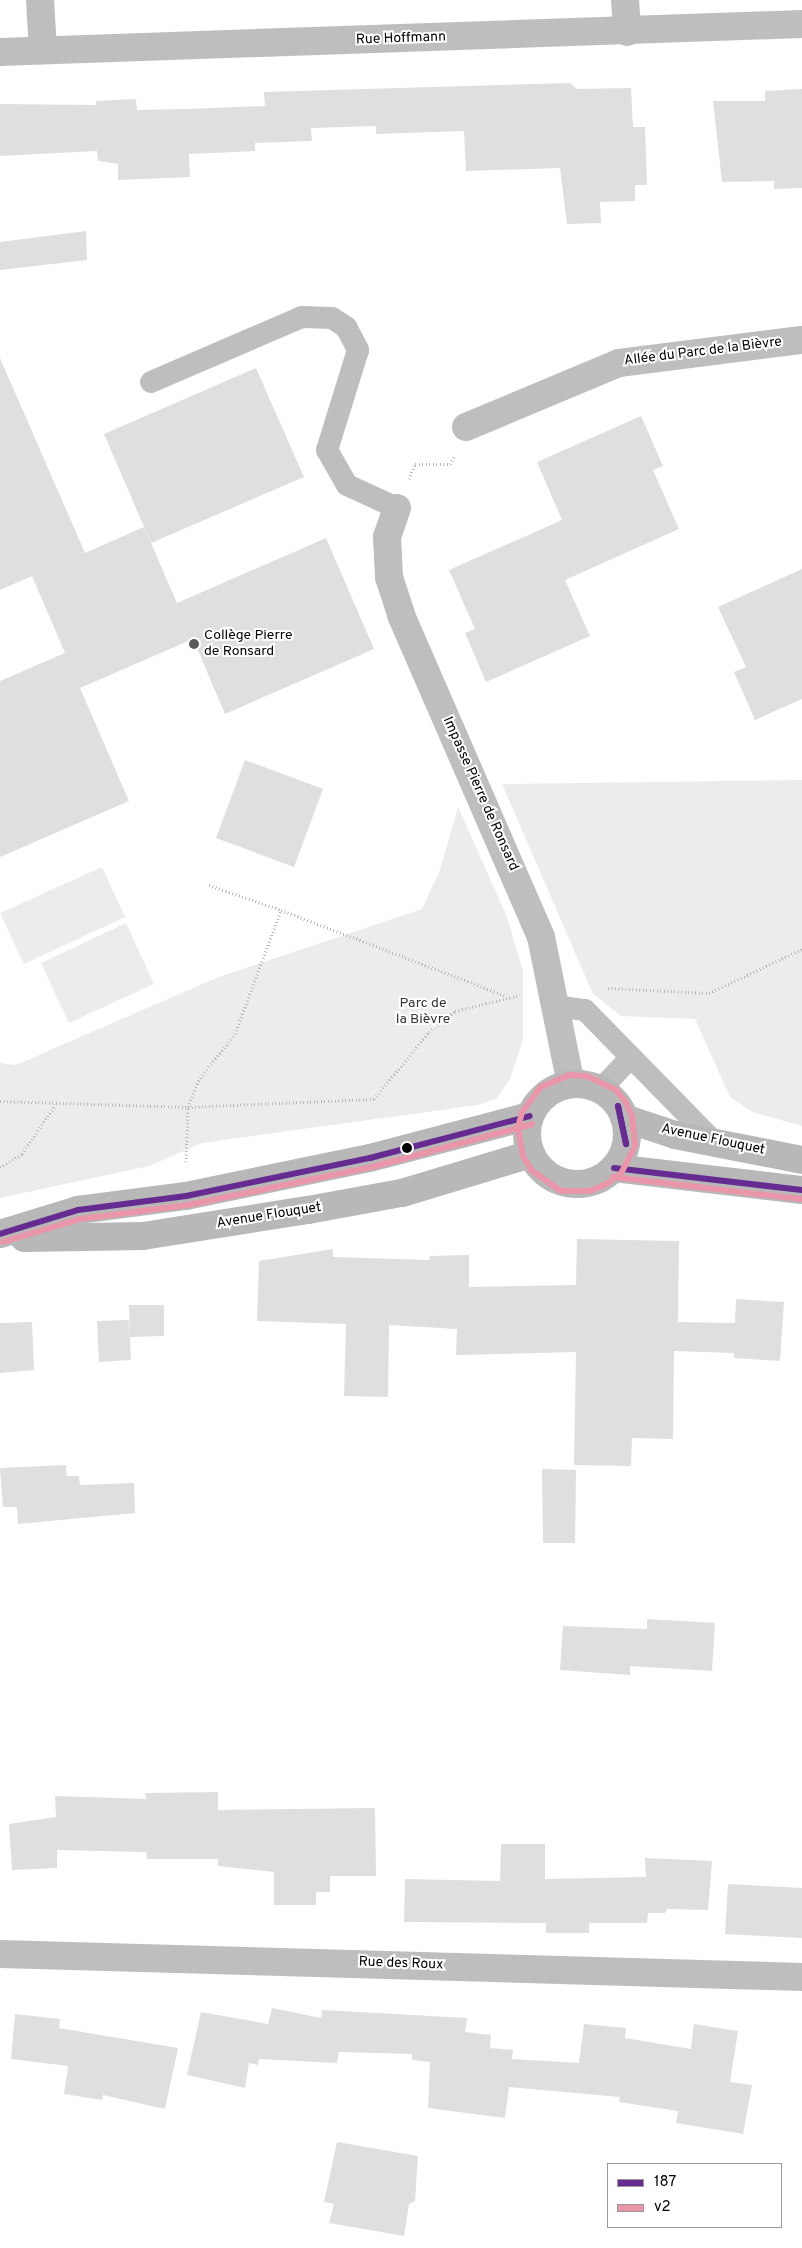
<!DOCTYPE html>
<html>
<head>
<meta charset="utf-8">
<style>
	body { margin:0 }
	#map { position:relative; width:802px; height:2248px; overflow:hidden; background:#fff; font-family:Overpass,sans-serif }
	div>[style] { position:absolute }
	.green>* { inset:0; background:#ececec }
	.building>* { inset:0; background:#dfdfdf }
	.path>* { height:3px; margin-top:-1.5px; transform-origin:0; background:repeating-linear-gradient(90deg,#b9b9b9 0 1px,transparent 0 3.5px) }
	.lane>* { height:22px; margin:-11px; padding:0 11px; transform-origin:11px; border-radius:11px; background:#bebebe }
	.street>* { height:28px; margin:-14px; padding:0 14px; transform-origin:14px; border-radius:14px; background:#bebebe }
	.secondary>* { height:28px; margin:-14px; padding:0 14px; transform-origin:14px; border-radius:14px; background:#b8b8b8 }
	.secondary>.ring { margin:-14px; padding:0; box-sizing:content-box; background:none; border:28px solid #b8b8b8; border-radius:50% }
	.bus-1>* { height:6px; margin:-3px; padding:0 3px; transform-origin:3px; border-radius:3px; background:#652b91 }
	.bus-2>* { height:6px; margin:-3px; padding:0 3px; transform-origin:3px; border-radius:3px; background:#e996aa }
	.dots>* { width:14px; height:14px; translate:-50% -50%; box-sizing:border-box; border:2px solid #fff; border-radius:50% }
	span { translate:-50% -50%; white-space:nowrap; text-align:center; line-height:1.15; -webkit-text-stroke:4px #fff; paint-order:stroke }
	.street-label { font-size:14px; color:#000 }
	.poi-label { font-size:14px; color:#000 }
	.left { translate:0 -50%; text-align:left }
	.park-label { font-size:14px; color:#333 }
	.legend { position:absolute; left:607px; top:2163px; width:175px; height:65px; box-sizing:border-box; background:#fff; border:1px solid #999; margin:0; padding:6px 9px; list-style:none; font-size:15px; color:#000 }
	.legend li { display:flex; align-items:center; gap:10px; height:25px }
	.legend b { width:25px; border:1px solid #999 }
</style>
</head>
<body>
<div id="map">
	<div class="green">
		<div style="clip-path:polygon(802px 780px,802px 1126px,752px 1112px,730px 1097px,695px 1019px,621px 1016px,593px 994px,502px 784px)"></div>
		<div style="clip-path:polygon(458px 807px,507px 917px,523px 971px,523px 1040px,510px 1079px,496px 1099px,478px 1105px,202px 1143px,149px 1166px,0 1198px,0 1063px,16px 1065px,216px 978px,422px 909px,440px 870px)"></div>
		<div style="clip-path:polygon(102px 867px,125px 917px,24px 964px,0 913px)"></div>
		<div style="clip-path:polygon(126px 923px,154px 984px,69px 1023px,41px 963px)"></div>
	</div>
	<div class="building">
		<div style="clip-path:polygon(570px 83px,577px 89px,631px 88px,633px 127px,645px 127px,647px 185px,635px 185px,635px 201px,600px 202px,601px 223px,567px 224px,560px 168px,466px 171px,464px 131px,376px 134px,376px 126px,311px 128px,312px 141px,255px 143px,255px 151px,189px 154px,190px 177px,118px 180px,118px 164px,98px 161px,97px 151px,0 156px,0 104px,96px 105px,96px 101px,136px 99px,137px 110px,187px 109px,265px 106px,264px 92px)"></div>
		<div style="clip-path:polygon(802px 89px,802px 188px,774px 189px,774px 181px,722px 182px,713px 101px,765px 101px,765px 91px)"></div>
		<div style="clip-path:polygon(86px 231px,87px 260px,0 270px,0 242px)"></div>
		<div style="clip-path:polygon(0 358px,85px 553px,144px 527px,177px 603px,326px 538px,374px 649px,225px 714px,193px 639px,80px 688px,129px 801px,0 857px,0 681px,65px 653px,32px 576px,0 590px)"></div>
		<div style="clip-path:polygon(256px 368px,304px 477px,151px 543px,104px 434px)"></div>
		<div style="clip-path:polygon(641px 416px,663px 466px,653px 470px,679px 529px,565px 580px,590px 636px,486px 682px,465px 633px,475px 629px,449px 570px,562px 520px,537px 462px)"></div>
		<div style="clip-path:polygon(802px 569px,802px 699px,755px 720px,734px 672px,746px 667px,718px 607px)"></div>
		<div style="clip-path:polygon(245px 760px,323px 789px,294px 867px,216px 838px)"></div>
		<div style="clip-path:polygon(577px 1239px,679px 1241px,678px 1322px,735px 1323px,736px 1299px,784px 1302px,780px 1361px,734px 1358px,734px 1353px,674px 1351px,673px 1439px,632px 1438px,631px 1466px,574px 1465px,576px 1352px,456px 1355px,457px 1329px,389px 1325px,388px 1397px,344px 1396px,346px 1324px,257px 1321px,259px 1261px,333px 1249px,333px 1257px,429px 1260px,430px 1256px,469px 1255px,469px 1287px,576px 1285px)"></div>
		<div style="clip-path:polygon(129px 1305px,164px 1305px,164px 1336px,130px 1337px)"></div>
		<div style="clip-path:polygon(129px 1320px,131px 1360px,99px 1362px,97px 1321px)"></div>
		<div style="clip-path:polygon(32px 1322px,34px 1370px,0 1373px,0 1323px)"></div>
		<div style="clip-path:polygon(66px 1465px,67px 1476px,79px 1476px,80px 1485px,134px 1483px,135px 1513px,18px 1524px,17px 1507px,3px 1507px,0 1468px)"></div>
		<div style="clip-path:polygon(542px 1469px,576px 1470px,575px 1543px,543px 1543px)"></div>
		<div style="clip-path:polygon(647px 1619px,715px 1623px,712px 1671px,630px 1666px,630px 1675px,560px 1670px,563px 1626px,647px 1629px)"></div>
		<div style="clip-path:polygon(218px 1792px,218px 1810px,375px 1808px,376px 1876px,330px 1876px,330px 1892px,316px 1892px,316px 1905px,274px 1905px,274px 1872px,218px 1866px,218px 1859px,147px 1859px,146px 1852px,57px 1850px,57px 1868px,12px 1870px,9px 1824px,56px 1817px,55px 1796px,146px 1799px,145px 1793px)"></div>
		<div style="clip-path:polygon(501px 1844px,545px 1844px,545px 1879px,646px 1877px,645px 1858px,712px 1861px,708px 1910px,667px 1909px,665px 1913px,648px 1913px,647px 1923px,589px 1923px,589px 1933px,546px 1933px,546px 1923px,404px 1922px,405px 1879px,500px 1881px)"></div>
		<div style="clip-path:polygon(728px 1884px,802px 1888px,802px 1938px,725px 1934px)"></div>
		<div style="clip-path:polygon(272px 2008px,321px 2018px,322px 2010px,467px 2018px,465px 2032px,491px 2035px,490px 2048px,513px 2050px,512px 2059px,579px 2063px,584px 2024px,626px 2028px,625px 2038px,691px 2049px,694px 2024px,738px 2031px,730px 2082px,752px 2085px,743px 2134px,676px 2123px,678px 2111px,619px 2102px,620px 2097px,509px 2087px,505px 2118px,428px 2108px,430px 2062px,412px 2060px,412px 2054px,339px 2052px,337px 2063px,259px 2059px,258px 2065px,249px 2063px,245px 2088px,187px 2075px,201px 2012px,268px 2024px)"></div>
		<div style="clip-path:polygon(15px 2014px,60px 2019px,59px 2028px,178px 2048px,165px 2109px,103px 2095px,102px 2100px,64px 2094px,68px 2066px,11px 2059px)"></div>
		<div style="clip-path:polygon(337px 2142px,418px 2156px,415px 2201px,409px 2204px,404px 2236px,329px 2223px,334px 2204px,324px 2202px)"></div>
	</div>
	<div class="path">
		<div style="left:409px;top:479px;width:16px;rotate:-68deg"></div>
		<div style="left:415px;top:464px;width:35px"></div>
		<div style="left:450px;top:464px;width:8px;rotate:-60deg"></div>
		<div style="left:209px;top:885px;width:76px;rotate:19.1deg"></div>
		<div style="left:608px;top:988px;width:101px;rotate:2.8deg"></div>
		<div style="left:709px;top:993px;width:103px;rotate:-25.3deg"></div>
		<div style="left:0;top:1101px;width:188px;rotate:1.8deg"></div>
		<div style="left:188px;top:1107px;width:186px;rotate:-2.5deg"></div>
		<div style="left:374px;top:1099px;width:87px;rotate:-50.6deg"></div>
		<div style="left:429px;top:1032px;width:33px;rotate:-39deg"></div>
		<div style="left:455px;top:1011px;width:67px;rotate:-13.8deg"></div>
		<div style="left:186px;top:1162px;width:55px;rotate:-87.9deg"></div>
		<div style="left:188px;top:1107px;width:31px;rotate:-68deg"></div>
		<div style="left:200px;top:1078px;width:56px;rotate:-51.5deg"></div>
		<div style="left:235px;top:1034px;width:132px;rotate:-69.6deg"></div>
		<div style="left:281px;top:910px;width:239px;rotate:20.9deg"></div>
		<div style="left:0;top:1167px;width:26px;rotate:-31deg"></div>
		<div style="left:22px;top:1154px;width:60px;rotate:-55.8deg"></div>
	</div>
	<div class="lane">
		<div style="left:151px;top:382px;width:164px;rotate:-23.3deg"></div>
		<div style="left:302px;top:317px;width:30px;rotate:2deg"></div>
		<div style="left:332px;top:318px;width:17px;rotate:33deg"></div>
		<div style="left:346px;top:327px;width:26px;rotate:62deg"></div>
		<div style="left:358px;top:350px;width:105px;rotate:107.2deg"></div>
		<div style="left:327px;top:450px;width:40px;rotate:60.3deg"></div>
		<div style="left:347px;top:485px;width:55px;rotate:24.7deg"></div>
		<div style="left:555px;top:1006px;width:30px;rotate:8deg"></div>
		<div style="left:585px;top:1010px;width:187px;rotate:45.6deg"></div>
		<div style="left:600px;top:1090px;width:45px;rotate:-46.8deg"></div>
	</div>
	<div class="street">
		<div style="left:40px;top:0;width:50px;rotate:86.6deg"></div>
		<div style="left:625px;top:0;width:32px;rotate:86deg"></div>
		<div style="left:0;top:52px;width:802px;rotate:-2deg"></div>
		<div style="left:466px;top:427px;width:166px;rotate:-22.7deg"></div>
		<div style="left:619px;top:363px;width:184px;rotate:-7.2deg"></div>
		<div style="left:397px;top:508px;width:31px;rotate:109deg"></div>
		<div style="left:387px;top:537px;width:40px;rotate:87.1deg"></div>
		<div style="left:389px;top:577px;width:40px;rotate:72deg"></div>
		<div style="left:401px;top:615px;width:351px;rotate:66.5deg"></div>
		<div style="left:541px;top:937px;width:150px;rotate:78.5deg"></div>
		<div style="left:0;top:1954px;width:802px;rotate:1.64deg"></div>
	</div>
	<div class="secondary">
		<div class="ring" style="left:527px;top:1084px;width:72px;height:72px"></div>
		<div style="left:624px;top:1118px;width:54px;rotate:18.4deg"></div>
		<div style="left:675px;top:1135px;width:129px;rotate:11.1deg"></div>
		<div style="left:614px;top:1168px;width:189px;rotate:6.7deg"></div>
		<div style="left:0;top:1234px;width:82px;rotate:-17.1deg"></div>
		<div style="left:78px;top:1210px;width:109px;rotate:-7.4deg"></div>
		<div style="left:186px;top:1196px;width:188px;rotate:-11.7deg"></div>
		<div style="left:370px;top:1158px;width:165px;rotate:-14.7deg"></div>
		<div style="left:24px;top:1238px;width:119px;rotate:-1deg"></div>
		<div style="left:143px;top:1236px;width:167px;rotate:-9deg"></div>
		<div style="left:308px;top:1210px;width:96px;rotate:-10.3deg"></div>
		<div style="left:402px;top:1193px;width:135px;rotate:-16.8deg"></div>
	</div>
	<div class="bus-1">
		<div style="left:618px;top:1106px;width:39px;rotate:78deg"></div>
		<div style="left:618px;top:1106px;width:39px;rotate:78deg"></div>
		<div style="left:614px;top:1168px;width:189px;rotate:6.7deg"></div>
		<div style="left:0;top:1234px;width:82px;rotate:-17.1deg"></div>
		<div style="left:78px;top:1210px;width:109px;rotate:-7.4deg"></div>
		<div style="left:186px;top:1196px;width:188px;rotate:-11.7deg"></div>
		<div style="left:370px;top:1158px;width:165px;rotate:-14.7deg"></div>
	</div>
	<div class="bus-2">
		<div style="left:635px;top:1146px;width:30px;rotate:117deg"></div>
		<div style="left:621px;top:1173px;width:16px;rotate:142deg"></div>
		<div style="left:608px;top:1183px;width:19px;rotate:155deg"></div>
		<div style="left:591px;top:1191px;width:30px;rotate:180deg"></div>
		<div style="left:561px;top:1191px;width:35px;rotate:-145deg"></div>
		<div style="left:532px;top:1171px;width:17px;rotate:-121deg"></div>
		<div style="left:523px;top:1156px;width:28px;rotate:-100deg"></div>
		<div style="left:518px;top:1128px;width:16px;rotate:-76deg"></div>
		<div style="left:522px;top:1112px;width:31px;rotate:-53deg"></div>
		<div style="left:541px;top:1087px;width:30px;rotate:-23deg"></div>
		<div style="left:569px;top:1075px;width:18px;rotate:3deg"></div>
		<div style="left:587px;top:1076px;width:32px;rotate:26deg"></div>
		<div style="left:616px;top:1090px;width:14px;rotate:51deg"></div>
		<div style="left:625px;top:1101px;width:17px;rotate:65deg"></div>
		<div style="left:632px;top:1116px;width:28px;rotate:84deg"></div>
		<div style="left:613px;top:1177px;width:189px;rotate:6.7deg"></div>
		<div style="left:3px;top:1242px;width:80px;rotate:-16.6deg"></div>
		<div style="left:80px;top:1219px;width:109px;rotate:-7.4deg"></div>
		<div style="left:188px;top:1205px;width:188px;rotate:-11.7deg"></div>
		<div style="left:372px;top:1167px;width:166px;rotate:-15deg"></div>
	</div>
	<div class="dots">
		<div style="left:194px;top:644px;background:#595959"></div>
		<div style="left:407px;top:1148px;background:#000"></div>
	</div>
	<div class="street-label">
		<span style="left:401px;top:39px;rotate:-2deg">Rue Hoffmann</span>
		<span style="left:703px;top:352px;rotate:-7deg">Allée du Parc de la Bièvre</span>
		<span style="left:480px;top:794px;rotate:66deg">Impasse Pierre de Ronsard</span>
		<span style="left:713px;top:1140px;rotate:12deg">Avenue Flouquet</span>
		<span style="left:269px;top:1216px;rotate:-9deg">Avenue Flouquet</span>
		<span style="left:401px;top:1964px;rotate:2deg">Rue des Roux</span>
	</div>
	<div class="poi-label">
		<span class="left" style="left:204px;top:644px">Collège Pierre<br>de Ronsard</span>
	</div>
	<div class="park-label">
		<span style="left:423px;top:1012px">Parc de<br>la Bièvre</span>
	</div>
	<ul class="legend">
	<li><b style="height:6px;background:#652b91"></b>187</li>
	<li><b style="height:6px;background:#e996aa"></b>v2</li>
	</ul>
</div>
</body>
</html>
